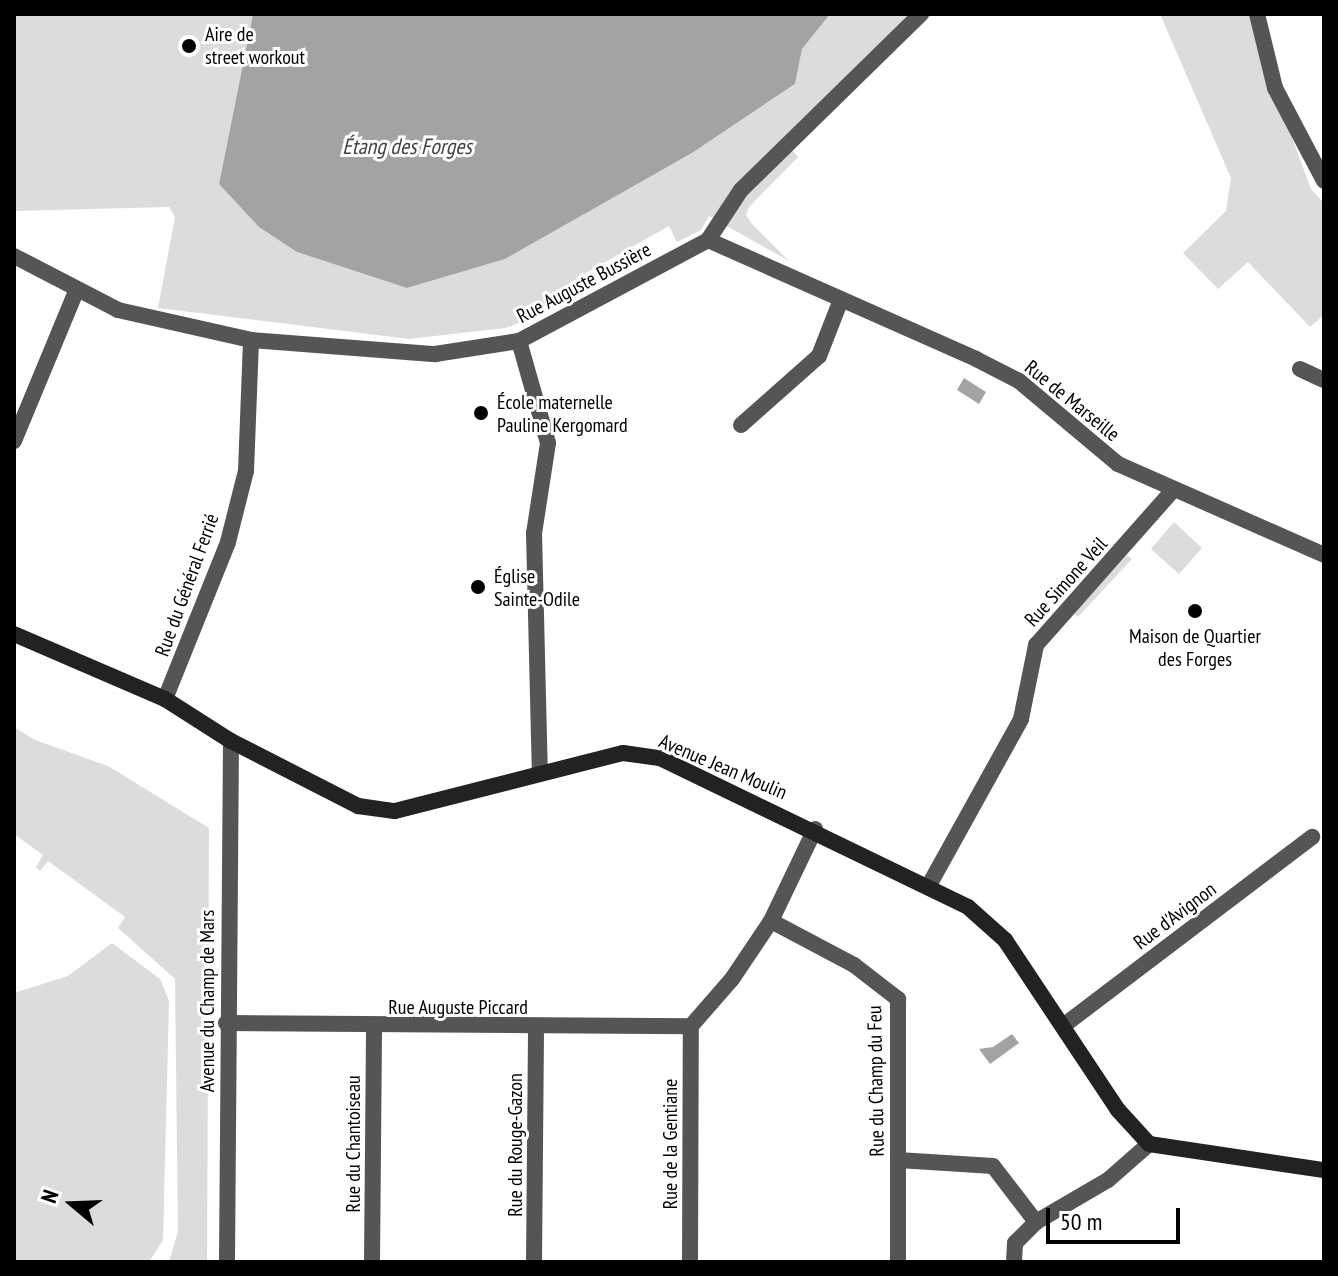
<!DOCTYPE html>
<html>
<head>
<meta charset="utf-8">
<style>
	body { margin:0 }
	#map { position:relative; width:1338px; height:1276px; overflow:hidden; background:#fff; font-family:"PT Sans Narrow",sans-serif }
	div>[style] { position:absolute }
	.green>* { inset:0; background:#dcdcdc }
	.water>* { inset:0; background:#a3a3a3 }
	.street>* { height:16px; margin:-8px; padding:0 8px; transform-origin:8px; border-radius:8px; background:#555 }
	.secondary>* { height:16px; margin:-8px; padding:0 8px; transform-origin:8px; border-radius:8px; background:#222 }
	.dots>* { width:22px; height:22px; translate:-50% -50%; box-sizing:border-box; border:4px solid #fff; border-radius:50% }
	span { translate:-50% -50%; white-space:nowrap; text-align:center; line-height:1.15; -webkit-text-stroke:6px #fff; paint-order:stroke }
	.poi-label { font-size:20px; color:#000 }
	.left { translate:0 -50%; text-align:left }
	.street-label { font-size:20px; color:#000 }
	.water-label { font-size:22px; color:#444; font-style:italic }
	.frame { position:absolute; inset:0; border:16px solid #000; pointer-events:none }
	.north { position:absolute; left:32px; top:1164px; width:80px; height:80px; -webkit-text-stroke:6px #fff; paint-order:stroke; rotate:289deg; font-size:22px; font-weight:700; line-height:32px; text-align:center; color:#000 }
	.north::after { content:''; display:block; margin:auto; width:28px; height:36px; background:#000; clip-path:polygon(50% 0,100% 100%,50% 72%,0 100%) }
	.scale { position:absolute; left:1046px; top:1208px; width:134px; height:36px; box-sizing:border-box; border:4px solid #000; border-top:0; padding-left:10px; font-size:24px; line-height:28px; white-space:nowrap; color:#000; -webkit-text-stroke:6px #fff; paint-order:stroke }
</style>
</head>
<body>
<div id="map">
	<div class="green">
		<div style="clip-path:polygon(14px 14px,253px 14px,219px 184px,297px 252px,407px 288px,505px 259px,692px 153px,795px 84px,802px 49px,830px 14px,933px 14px,792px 150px,798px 157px,749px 207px,746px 215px,752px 224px,789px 261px,709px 216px,701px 230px,677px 242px,669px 226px,577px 278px,584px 291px,542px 315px,505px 328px,409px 339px,158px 308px,175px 217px,169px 207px,14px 211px)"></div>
		<div style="clip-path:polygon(1160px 14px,1253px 14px,1266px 68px,1311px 189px,1324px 203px,1324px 315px,1310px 327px,1248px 262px,1218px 289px,1183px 253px,1226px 211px,1231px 178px)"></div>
		<div style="clip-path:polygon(1174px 522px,1202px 548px,1179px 574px,1151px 549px)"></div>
		<div style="clip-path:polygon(1127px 555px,1132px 559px,1078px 617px,1074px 613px)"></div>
		<div style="clip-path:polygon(14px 727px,35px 740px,108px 766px,209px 828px,207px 1262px,169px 1262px,178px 1231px,175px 979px,118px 928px,125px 917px,48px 861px,40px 871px,36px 867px,43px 855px,14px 834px)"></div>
		<div style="clip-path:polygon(112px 943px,160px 979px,169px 1001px,163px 1240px,149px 1262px,14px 1262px,14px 993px,68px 976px)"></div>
	</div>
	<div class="water">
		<div style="clip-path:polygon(253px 14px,830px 14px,802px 49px,795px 84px,692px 153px,505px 259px,407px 288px,297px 252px,259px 227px,219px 184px)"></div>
		<div style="clip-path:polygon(964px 378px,986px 392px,979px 404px,957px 390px)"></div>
		<div style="clip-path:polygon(1012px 1034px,1019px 1043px,990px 1064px,979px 1049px,993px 1047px)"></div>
	</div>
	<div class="street">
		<div style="left:1257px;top:14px;width:76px;rotate:76.3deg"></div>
		<div style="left:1275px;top:88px;width:105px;rotate:62.2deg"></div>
		<div style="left:708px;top:240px;width:293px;rotate:23.9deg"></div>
		<div style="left:976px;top:359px;width:48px;rotate:27.1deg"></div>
		<div style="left:1019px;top:381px;width:129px;rotate:40deg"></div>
		<div style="left:1118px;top:464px;width:225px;rotate:23.8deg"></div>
		<div style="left:14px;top:256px;width:117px;rotate:27.4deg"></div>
		<div style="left:118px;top:310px;width:136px;rotate:12.7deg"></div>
		<div style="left:251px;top:340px;width:185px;rotate:4.4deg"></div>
		<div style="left:435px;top:354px;width:85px;rotate:-8.8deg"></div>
		<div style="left:519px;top:341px;width:214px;rotate:-28.1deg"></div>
		<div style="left:708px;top:240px;width:60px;rotate:-56.6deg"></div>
		<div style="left:741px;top:190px;width:252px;rotate:-44.4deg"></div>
		<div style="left:519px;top:341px;width:106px;rotate:74.1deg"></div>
		<div style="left:548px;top:443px;width:91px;rotate:98.8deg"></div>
		<div style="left:534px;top:533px;width:238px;rotate:88.6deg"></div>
		<div style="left:1300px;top:369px;width:26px;rotate:25deg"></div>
		<div style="left:741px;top:425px;width:104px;rotate:-41.5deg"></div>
		<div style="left:819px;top:356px;width:58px;rotate:-68.7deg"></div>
		<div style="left:14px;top:441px;width:162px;rotate:-67.5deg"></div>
		<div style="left:165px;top:699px;width:169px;rotate:-68.1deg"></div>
		<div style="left:228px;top:542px;width:73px;rotate:-75.8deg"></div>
		<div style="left:246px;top:471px;width:131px;rotate:-87.8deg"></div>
		<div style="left:928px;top:887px;width:192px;rotate:-61deg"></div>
		<div style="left:1021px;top:719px;width:76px;rotate:-78.5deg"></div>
		<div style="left:1036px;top:645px;width:208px;rotate:-48.5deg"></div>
		<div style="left:771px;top:921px;width:94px;rotate:27.9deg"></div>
		<div style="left:854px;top:965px;width:56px;rotate:37.7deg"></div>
		<div style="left:898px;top:999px;width:263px;rotate:90deg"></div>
		<div style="left:226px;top:1023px;width:465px;rotate:0.4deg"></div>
		<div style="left:691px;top:1026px;width:62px;rotate:-48.9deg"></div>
		<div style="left:732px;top:979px;width:70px;rotate:-56.1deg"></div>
		<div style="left:771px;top:921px;width:102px;rotate:-64.4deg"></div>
		<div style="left:1063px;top:1026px;width:313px;rotate:-37.2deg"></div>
		<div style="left:898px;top:1160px;width:95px;rotate:3.6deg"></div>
		<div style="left:993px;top:1166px;width:71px;rotate:52.5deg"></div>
		<div style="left:227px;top:1262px;width:521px;rotate:-89.56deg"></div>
		<div style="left:372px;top:1262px;width:235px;rotate:-89.5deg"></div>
		<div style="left:534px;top:1262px;width:234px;rotate:-89.5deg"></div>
		<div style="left:690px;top:1262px;width:236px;rotate:-89.8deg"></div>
		<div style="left:1014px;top:1262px;width:19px;rotate:-87deg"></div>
		<div style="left:1015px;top:1243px;width:30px;rotate:-45deg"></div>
		<div style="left:1036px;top:1222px;width:83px;rotate:-30.3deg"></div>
		<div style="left:1108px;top:1180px;width:55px;rotate:-41.3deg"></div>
	</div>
	<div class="secondary">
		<div style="left:14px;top:634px;width:164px;rotate:23.3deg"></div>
		<div style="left:165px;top:699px;width:78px;rotate:32.5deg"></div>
		<div style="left:231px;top:741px;width:143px;rotate:27.1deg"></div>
		<div style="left:358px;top:806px;width:37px;rotate:8deg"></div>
		<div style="left:395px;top:811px;width:235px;rotate:-14.3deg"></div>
		<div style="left:623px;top:753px;width:37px;rotate:8deg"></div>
		<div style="left:660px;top:758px;width:342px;rotate:25.8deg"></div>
		<div style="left:968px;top:907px;width:50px;rotate:41.7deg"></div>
		<div style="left:1005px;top:940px;width:204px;rotate:56.4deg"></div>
		<div style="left:1118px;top:1110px;width:46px;rotate:47.6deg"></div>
		<div style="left:1149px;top:1144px;width:177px;rotate:8.5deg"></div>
	</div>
	<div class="dots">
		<div style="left:189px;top:46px;background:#000"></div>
		<div style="left:481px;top:413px;background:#000"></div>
		<div style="left:478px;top:587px;background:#000"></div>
		<div style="left:1195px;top:611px;background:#000"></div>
	</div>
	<div class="poi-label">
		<span class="left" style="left:205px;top:46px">Aire de<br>street workout</span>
		<span class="left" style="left:497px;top:414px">École maternelle<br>Pauline Kergomard</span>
		<span class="left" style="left:494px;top:588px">Église<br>Sainte-Odile</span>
		<span style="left:1195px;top:648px">Maison de Quartier<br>des Forges</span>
	</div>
	<div class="street-label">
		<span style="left:584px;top:283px;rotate:-28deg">Rue Auguste Bussière</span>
		<span style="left:1072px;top:401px;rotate:39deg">Rue de Marseille</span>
		<span style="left:1066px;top:582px;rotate:-48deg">Rue Simone Veil</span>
		<span style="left:187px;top:585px;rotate:-70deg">Rue du Général Ferrié</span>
		<span style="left:723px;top:767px;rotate:23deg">Avenue Jean Moulin</span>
		<span style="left:1175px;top:916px;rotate:-37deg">Rue d'Avignon</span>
		<span style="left:207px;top:1001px;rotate:-90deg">Avenue du Champ de Mars</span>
		<span style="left:458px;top:1007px">Rue Auguste Piccard</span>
		<span style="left:876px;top:1081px;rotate:-91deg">Rue du Champ du Feu</span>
		<span style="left:353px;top:1144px;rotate:-90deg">Rue du Chantoiseau</span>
		<span style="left:670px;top:1144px;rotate:-90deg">Rue de la Gentiane</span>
		<span style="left:515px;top:1145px;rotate:-90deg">Rue du Rouge-Gazon</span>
	</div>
	<div class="water-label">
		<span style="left:407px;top:147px">Étang des Forges</span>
	</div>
	<div class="frame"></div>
	<div class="north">N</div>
	<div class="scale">50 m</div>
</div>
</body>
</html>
